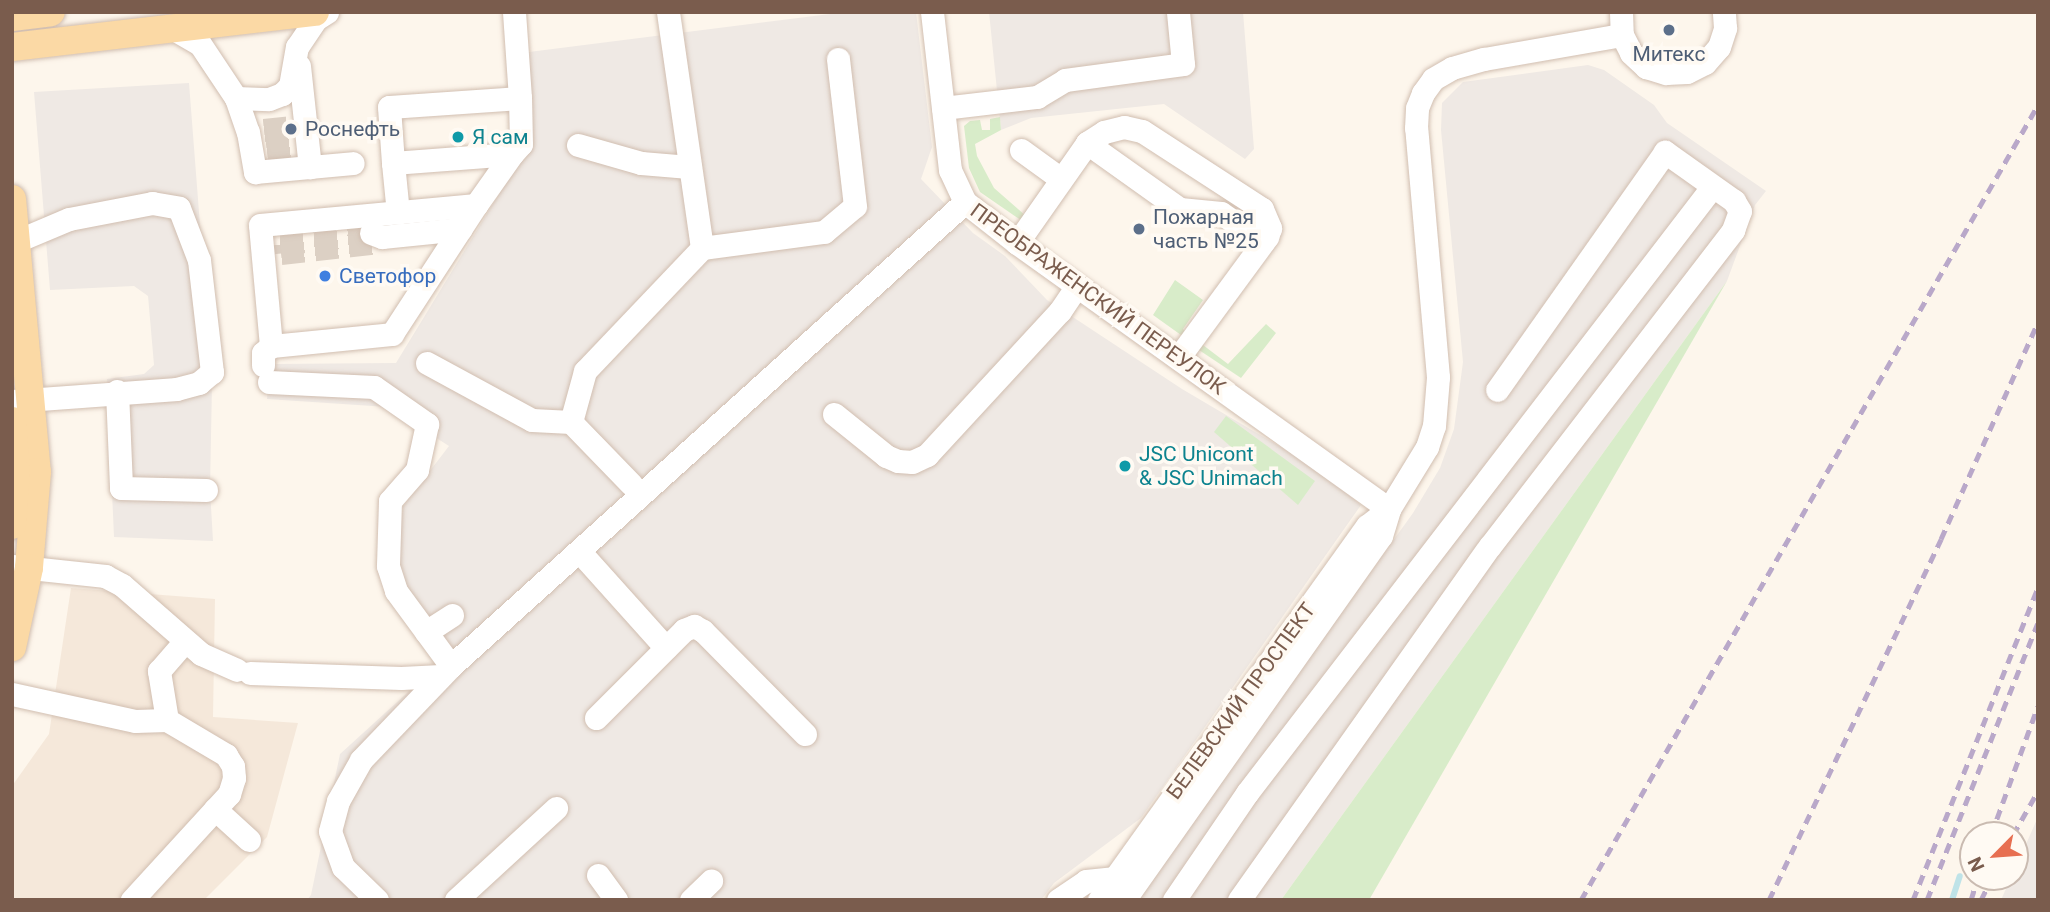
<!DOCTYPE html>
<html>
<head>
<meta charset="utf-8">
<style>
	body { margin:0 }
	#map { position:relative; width:2050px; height:912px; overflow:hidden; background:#fdf6ec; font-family:Roboto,sans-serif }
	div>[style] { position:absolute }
	.residential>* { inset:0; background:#f5e8da }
	.industrial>* { inset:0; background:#efe9e4 }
	.green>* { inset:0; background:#d8ecc9 }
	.stream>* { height:6px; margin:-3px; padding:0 3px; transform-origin:3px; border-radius:3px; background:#bfe3e8 }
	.minor-tunnel>* { height:23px; margin-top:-11.5px; transform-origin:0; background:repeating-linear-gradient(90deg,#dcd0c4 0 23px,transparent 0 34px) }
	.roads { filter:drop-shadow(0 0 2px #d1beb0) drop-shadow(0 0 2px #d1beb0) }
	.minor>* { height:23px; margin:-11.5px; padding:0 11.5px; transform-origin:11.5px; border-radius:11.5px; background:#fff }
	.major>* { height:28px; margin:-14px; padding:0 14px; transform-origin:14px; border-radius:14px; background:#fbd9a5 }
	.rail>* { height:5px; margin-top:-2.5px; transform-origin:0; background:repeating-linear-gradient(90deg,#b9a8c9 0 10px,transparent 0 17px) }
	.dots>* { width:19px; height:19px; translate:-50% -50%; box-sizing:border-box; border:4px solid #fffaf3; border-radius:50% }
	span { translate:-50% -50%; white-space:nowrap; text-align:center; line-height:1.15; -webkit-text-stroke:7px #fffaf3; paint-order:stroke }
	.service-label { font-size:21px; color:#4e5e75 }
	.left { translate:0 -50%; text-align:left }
	.culture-label { font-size:21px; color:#0d838f }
	.shop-label { font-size:21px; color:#366cbe }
	.street-label { font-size:21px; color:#7a5c4d }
	.frame { position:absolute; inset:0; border:14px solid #7a5c4d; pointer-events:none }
	.north { position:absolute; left:1959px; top:821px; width:70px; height:70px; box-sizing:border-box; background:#fffaf3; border:2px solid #cabbb1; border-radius:50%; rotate:245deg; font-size:19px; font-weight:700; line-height:28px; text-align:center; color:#7a5c4d }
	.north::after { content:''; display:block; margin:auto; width:24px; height:32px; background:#e76f51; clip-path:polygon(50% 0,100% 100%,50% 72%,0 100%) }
</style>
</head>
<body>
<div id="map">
	<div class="residential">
		<div style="clip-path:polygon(71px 588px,215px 599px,213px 717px,298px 723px,267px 837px,204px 900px,12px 900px,12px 786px,49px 734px)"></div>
	</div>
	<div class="industrial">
		<div style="clip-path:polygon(846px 12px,916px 12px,932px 147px,921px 179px,973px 233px,1005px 256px,1047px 300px,1182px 389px,1313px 466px,1361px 505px,1141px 818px,1054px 883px,1041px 900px,307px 900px,311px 895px,340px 754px,451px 653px,418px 614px,395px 567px,403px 506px,449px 446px,388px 407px,267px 399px,270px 364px,396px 363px,527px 148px,521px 53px)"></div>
		<div style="clip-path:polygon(989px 12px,1243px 12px,1254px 149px,1245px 159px,1164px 104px,1031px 118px,1001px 130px)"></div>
		<div style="clip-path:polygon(1588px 65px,1604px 70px,1654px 105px,1667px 123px,1766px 191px,1755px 205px,1727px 281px,1281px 900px,1135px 900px,1413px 513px,1440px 468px,1454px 429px,1463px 362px,1441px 130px,1442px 103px,1463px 82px)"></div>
		<div style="clip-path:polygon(189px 83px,200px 225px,213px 332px,210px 489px,213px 541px,114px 537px,107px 379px,144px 374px,154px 365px,148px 296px,134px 286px,50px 290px,34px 92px)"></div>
		<div style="clip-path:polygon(2038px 817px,2038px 900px,2001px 900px,2011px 877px,2015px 877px,2015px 869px)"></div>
	</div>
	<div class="green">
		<div style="clip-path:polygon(1000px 117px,1001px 130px,975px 144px,977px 156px,994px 188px,1027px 217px,1022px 221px,980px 192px,969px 168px,964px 126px,970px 121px,980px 120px,982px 130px,990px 130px,990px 119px)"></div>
		<div style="clip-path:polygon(1175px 280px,1203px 300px,1183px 329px,1186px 332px,1181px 335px,1153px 315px)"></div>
		<div style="clip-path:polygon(1727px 281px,1369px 900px,1281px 900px)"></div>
		<div style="clip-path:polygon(1266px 324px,1276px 333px,1241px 378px,1199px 350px,1199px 342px,1228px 364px)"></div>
		<div style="clip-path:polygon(1226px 416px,1315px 481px,1298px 505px,1214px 432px)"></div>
	</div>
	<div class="stream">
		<div style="left:1952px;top:900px;width:25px;rotate:-72deg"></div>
	</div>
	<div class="minor-tunnel">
		<div style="left:264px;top:130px;width:27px;rotate:-6deg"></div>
		<div style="left:267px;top:152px;width:26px;rotate:-7deg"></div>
		<div style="left:371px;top:233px;width:92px;rotate:173.1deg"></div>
		<div style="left:280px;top:244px;width:9px;rotate:84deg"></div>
		<div style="left:281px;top:253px;width:92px;rotate:-6.3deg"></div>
	</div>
	<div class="roads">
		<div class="minor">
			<div style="left:514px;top:12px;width:86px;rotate:86deg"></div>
			<div style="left:520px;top:98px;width:131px;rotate:176.1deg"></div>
			<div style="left:389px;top:107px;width:56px;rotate:85.9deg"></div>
			<div style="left:393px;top:163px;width:119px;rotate:-4.3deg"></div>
			<div style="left:512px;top:154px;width:13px;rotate:-48deg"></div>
			<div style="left:521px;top:144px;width:46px;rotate:-91.2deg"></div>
			<div style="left:932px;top:12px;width:159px;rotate:83.5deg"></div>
			<div style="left:950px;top:170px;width:35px;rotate:65deg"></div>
			<div style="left:965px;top:202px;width:66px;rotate:38.3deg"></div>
			<div style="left:1017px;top:243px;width:457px;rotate:35.6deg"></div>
			<div style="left:1621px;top:12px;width:23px;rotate:88deg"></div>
			<div style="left:1622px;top:35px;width:20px;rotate:63deg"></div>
			<div style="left:1631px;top:53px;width:21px;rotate:43deg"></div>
			<div style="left:1646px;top:67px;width:21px;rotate:17deg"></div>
			<div style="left:1666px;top:73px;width:21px;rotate:-3deg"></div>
			<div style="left:1687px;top:72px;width:20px;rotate:-27deg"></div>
			<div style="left:1705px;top:63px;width:21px;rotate:-49deg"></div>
			<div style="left:1719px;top:47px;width:20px;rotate:-72deg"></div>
			<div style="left:1725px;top:28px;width:16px;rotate:-94deg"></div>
			<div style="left:172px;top:28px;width:32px;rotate:30deg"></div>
			<div style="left:200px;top:44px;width:65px;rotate:56.3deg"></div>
			<div style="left:236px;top:98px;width:33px;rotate:2deg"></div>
			<div style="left:269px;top:99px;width:14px;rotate:-21deg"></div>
			<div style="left:282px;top:94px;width:11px;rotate:-45deg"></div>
			<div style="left:290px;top:86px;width:40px;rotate:-80deg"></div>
			<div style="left:297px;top:47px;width:34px;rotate:-56deg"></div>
			<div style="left:316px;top:19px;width:13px;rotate:-32deg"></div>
			<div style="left:299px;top:66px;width:102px;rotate:83.8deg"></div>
			<div style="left:236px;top:98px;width:36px;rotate:71deg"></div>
			<div style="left:248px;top:132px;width:41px;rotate:80.1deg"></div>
			<div style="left:255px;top:172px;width:98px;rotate:-5.2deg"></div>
			<div style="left:943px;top:108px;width:95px;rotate:-6.7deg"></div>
			<div style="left:1037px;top:97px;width:33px;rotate:-31deg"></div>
			<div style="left:1065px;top:80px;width:119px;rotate:-7.7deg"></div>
			<div style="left:1183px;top:64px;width:52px;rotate:-95.5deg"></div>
			<div style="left:1087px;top:143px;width:114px;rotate:35.4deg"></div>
			<div style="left:1180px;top:209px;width:41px;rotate:5.6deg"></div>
			<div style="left:1221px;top:213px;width:51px;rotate:34.6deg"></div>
			<div style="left:578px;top:145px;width:66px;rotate:15.9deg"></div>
			<div style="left:641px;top:163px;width:48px;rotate:4.8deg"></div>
			<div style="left:1021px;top:150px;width:49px;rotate:35.9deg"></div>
			<div style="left:393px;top:163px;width:50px;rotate:84.3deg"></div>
			<div style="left:476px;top:205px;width:154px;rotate:123.1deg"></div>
			<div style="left:392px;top:334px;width:122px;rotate:174.3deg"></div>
			<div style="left:271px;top:346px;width:121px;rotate:-95.2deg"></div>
			<div style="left:260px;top:225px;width:217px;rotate:-5.3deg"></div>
			<div style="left:476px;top:205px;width:62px;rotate:-54.8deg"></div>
			<div style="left:371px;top:233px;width:12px;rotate:20deg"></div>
			<div style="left:382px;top:237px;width:79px;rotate:-5.8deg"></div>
			<div style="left:12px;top:243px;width:62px;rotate:-22.8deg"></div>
			<div style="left:69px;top:219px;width:85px;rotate:-10.9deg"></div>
			<div style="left:152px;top:203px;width:27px;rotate:10deg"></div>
			<div style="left:179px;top:208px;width:56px;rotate:69deg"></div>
			<div style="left:199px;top:260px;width:113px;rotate:83.4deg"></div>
			<div style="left:212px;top:372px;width:17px;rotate:140deg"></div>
			<div style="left:199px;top:383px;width:23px;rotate:165deg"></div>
			<div style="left:177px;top:389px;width:165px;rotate:175.8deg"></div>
			<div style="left:1017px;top:243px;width:122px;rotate:-55deg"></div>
			<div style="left:1087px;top:143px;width:20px;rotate:-33deg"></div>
			<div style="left:1104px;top:132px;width:21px;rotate:-14deg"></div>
			<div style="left:1124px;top:127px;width:18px;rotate:13deg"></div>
			<div style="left:1142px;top:131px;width:143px;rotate:33deg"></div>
			<div style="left:1262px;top:209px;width:21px;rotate:67deg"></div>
			<div style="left:1270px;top:228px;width:9px;rotate:108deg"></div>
			<div style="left:1267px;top:237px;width:150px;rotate:126.3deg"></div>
			<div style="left:702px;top:248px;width:123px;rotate:-7.5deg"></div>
			<div style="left:824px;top:232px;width:40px;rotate:-40deg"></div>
			<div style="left:855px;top:206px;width:148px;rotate:-96.6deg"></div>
			<div style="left:427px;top:363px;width:119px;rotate:28.5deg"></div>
			<div style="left:532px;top:420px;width:39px;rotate:3deg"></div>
			<div style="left:263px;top:365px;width:12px;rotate:-90deg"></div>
			<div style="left:263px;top:353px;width:11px;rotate:-41deg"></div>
			<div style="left:269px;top:382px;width:105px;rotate:2.7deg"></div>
			<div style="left:374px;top:387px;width:65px;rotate:34.9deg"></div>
			<div style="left:427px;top:424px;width:47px;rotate:102.3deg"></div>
			<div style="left:417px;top:470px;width:41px;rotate:131.1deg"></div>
			<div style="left:390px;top:501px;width:65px;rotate:91.8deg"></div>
			<div style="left:388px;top:566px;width:26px;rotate:72deg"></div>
			<div style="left:396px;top:591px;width:93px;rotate:53.7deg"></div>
			<div style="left:117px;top:391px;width:97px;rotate:87.6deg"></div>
			<div style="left:121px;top:488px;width:85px;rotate:1.3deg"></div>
			<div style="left:834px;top:414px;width:67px;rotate:38.9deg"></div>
			<div style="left:886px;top:456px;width:13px;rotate:23deg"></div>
			<div style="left:898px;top:461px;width:14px;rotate:4deg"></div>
			<div style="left:912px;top:462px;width:17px;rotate:-25deg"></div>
			<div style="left:927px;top:455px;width:196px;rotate:-47.3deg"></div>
			<div style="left:1060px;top:311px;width:30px;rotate:-56deg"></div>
			<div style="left:631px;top:484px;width:86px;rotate:-134.1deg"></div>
			<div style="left:571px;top:422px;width:53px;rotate:-74.6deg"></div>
			<div style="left:585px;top:371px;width:170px;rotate:-46.4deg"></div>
			<div style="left:702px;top:248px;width:238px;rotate:-98.2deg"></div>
			<div style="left:579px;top:551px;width:130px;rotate:48.1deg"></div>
			<div style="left:12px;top:566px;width:94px;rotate:6.1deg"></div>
			<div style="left:105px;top:576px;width:19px;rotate:28deg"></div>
			<div style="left:122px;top:585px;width:105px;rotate:41.1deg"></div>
			<div style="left:201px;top:654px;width:39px;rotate:24deg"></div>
			<div style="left:426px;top:632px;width:31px;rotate:-33deg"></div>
			<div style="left:250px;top:673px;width:151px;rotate:1.9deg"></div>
			<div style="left:401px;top:678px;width:40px;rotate:-2.9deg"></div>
			<div style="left:12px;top:694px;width:126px;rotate:12.4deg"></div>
			<div style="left:135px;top:721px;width:32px;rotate:-2deg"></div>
			<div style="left:167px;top:720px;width:69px;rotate:30.7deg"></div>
			<div style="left:226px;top:755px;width:13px;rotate:58deg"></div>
			<div style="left:233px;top:766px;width:12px;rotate:85deg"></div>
			<div style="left:234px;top:778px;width:17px;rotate:107deg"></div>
			<div style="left:229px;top:794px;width:144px;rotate:132.5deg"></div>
			<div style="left:596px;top:718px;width:124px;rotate:-45deg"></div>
			<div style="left:684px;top:630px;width:11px;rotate:-22deg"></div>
			<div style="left:694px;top:626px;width:10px;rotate:29deg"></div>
			<div style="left:703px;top:631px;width:145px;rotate:45.3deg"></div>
			<div style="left:167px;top:720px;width:50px;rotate:-99.3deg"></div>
			<div style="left:159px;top:671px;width:38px;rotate:-49deg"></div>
			<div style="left:215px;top:809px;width:46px;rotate:42.4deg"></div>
			<div style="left:598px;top:875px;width:31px;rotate:54deg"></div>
			<div style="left:377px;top:900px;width:47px;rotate:-135.9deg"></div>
			<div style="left:343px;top:867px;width:38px;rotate:-110deg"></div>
			<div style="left:330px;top:831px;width:31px;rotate:-75deg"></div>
			<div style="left:338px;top:801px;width:47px;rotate:-60.7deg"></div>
			<div style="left:361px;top:760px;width:130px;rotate:-46.2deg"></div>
			<div style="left:451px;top:666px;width:692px;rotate:-42.07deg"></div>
			<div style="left:456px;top:900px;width:136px;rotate:-42.6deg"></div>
			<div style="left:691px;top:900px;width:28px;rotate:-44deg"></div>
			<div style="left:1058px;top:900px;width:34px;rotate:-34deg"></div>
			<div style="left:1086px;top:881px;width:27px;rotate:-6deg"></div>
			<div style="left:1113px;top:878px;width:9px;rotate:27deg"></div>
			<div style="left:1099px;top:900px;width:460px;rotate:-54.4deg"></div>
			<div style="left:1367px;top:526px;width:28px;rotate:-38deg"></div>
			<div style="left:1124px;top:900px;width:446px;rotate:-54.8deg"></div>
			<div style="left:1381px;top:536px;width:28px;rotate:-73deg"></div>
			<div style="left:1389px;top:509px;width:73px;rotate:-58.5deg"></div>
			<div style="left:1427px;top:447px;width:22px;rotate:-72deg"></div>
			<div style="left:1434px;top:426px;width:49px;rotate:-85.3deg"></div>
			<div style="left:1438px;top:377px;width:250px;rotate:-95deg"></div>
			<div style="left:1416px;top:128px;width:20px;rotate:-87deg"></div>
			<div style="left:1417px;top:108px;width:16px;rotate:-68deg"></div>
			<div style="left:1423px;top:93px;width:17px;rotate:-54deg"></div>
			<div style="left:1433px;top:79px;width:22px;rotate:-30deg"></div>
			<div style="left:1452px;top:68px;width:33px;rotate:-16deg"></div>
			<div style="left:1484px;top:59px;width:140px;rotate:-9.9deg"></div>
			<div style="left:1174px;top:900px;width:130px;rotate:-55.7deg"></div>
			<div style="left:1247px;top:793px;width:764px;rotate:-52.5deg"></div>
			<div style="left:1239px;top:900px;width:434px;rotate:-54.7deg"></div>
			<div style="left:1490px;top:546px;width:399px;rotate:-52.4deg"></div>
			<div style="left:1733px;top:230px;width:20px;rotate:-70deg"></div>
			<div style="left:1740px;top:211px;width:12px;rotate:-121deg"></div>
			<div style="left:1734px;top:201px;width:85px;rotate:-144.6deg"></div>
			<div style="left:1665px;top:152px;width:291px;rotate:125.2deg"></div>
		</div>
		<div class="major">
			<div style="left:12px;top:17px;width:39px;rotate:-7deg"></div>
			<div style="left:12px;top:47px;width:305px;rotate:-6.6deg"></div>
			<div style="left:12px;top:199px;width:274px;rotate:84.8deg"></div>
			<div style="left:37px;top:472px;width:96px;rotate:94.8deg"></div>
			<div style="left:29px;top:568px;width:81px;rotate:102.1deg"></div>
			<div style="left:12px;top:421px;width:51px;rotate:85.5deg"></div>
			<div style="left:16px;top:472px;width:53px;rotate:94.3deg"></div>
		</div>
	</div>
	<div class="rail">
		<div style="left:1991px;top:835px;width:137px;rotate:-70deg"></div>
		<div style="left:2013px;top:835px;width:51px;rotate:-60.4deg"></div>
		<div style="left:1581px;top:900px;width:917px;rotate:-60.11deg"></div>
		<div style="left:1769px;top:900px;width:400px;rotate:-64.5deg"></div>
		<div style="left:1941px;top:539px;width:238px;rotate:-65.9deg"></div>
		<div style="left:1913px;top:900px;width:337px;rotate:-68.2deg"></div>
		<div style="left:1927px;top:900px;width:298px;rotate:-68.2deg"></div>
		<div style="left:1971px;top:900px;width:24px;rotate:-73deg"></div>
		<div style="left:1981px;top:900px;width:25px;rotate:-64deg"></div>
	</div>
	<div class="dots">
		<div style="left:1669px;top:30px;background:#5c6f8a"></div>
		<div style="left:291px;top:129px;background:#5c6f8a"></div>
		<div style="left:458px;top:137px;background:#0f9aa8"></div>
		<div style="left:1139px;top:229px;background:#5c6f8a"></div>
		<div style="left:325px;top:276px;background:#3f7fe0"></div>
		<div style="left:1125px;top:466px;background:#0f9aa8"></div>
	</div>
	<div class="service-label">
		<span style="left:1669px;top:54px">Митекс</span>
		<span class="left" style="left:305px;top:129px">Роснефть</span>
		<span class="left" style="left:1153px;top:229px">Пожарная<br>часть №25</span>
	</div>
	<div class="culture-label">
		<span class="left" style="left:472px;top:137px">Я сам</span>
		<span class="left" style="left:1139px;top:466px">JSC Unicont<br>&amp; JSC Unimach</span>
	</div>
	<div class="shop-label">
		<span class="left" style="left:339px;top:276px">Светофор</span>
	</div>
	<div class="street-label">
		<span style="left:1098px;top:299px;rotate:36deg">ПРЕОБРАЖЕНСКИЙ ПЕРЕУЛОК</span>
		<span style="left:1241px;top:701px;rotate:-54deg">БЕЛЕВСКИЙ ПРОСПЕКТ</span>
	</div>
	<div class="frame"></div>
	<div class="north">N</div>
</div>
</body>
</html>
